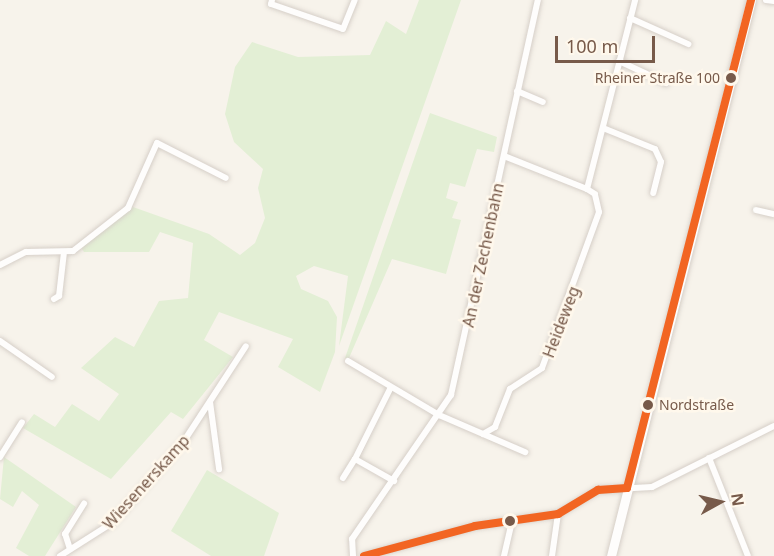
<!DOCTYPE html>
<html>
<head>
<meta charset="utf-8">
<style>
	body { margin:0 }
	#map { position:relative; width:774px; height:556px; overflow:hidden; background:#f7f3eb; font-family:"Noto Sans",sans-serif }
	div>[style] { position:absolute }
	.green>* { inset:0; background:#e3efd5 }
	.roads { filter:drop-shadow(0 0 2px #d6cfc8) drop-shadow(0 0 2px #d6cfc8) }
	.street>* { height:6px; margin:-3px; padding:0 3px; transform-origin:3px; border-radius:3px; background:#fefdfc }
	.secondary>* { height:9px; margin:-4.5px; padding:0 4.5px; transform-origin:4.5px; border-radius:4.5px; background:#fefdfc }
	.bus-1>* { height:8px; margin:-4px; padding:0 4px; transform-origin:4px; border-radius:4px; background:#f26522 }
	.dots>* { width:16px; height:16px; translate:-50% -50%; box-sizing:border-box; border:3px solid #fff8ec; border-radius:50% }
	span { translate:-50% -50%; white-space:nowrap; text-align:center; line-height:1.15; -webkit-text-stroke:5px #fff8ec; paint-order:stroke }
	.bus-label { font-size:14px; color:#775a4a }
	.right { translate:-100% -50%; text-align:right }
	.left { translate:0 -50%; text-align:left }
	.street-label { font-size:16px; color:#775a4a }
	.north { position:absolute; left:690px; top:472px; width:60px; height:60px; -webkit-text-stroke:4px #fff8ec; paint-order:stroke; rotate:82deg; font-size:16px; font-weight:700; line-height:24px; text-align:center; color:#775a4a }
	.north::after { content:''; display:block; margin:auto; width:21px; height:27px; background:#775a4a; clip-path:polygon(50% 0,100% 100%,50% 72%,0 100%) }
	.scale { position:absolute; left:555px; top:36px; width:100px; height:27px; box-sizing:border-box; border:3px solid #775a4a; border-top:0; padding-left:8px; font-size:18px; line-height:21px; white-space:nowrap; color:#775a4a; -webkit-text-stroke:4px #fff8ec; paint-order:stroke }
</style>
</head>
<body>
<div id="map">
	<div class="green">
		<div style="clip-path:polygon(419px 0,461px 0,339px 346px,348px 276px,314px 266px,296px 276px,301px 289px,328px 301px,337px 317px,335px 352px,320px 392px,278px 367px,293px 339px,219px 312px,204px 340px,233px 357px,183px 419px,171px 412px,111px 479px,23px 428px,34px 414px,55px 427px,72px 404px,99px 421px,119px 394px,81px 368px,115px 337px,134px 347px,159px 301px,188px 298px,193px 243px,160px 232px,149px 252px,84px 252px,80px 246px,133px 207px,209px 234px,240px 255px,255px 243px,265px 218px,258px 188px,263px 169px,234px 142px,225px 114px,235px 67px,252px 42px,298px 57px,370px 55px,386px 21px,406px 34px)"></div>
		<div style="clip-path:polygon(430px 113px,497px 137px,494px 152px,477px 149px,465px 187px,450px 183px,446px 198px,458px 202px,452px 218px,461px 220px,446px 274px,392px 259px,349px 358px,345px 358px)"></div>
		<div style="clip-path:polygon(4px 457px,76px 507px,45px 556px,29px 556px,16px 548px,39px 505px,22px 491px,13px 507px,0 499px)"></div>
		<div style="clip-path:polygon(207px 470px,279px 513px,264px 556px,211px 556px,171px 531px)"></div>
	</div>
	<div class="roads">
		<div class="street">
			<div style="left:272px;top:0;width:4px;rotate:104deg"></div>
			<div style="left:271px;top:4px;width:76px;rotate:19.1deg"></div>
			<div style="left:343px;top:29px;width:31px;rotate:-68deg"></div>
			<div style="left:766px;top:0;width:8px;rotate:7deg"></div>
			<div style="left:630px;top:18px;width:64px;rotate:24.1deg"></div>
			<div style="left:619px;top:61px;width:52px;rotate:25.1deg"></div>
			<div style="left:517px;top:91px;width:28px;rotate:23deg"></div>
			<div style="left:603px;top:128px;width:56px;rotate:22deg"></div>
			<div style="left:655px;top:149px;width:14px;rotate:65deg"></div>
			<div style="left:661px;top:162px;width:32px;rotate:104deg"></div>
			<div style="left:587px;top:189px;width:195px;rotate:-75.7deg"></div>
			<div style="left:756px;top:210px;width:18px;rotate:13deg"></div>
			<div style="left:0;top:265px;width:29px;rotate:-27deg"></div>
			<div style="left:26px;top:252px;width:47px;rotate:-1.2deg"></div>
			<div style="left:73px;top:251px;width:70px;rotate:-38deg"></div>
			<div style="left:128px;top:208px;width:71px;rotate:-66deg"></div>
			<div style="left:157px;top:143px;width:77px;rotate:26.9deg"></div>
			<div style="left:54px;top:299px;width:6px;rotate:-31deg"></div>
			<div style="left:59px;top:296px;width:44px;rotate:-83.5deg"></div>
			<div style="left:0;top:341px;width:63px;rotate:34.7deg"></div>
			<div style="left:348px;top:361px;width:106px;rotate:30.7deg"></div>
			<div style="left:439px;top:415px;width:94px;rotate:23.3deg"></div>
			<div style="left:210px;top:402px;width:68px;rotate:82.3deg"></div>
			<div style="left:483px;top:434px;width:14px;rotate:-30deg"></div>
			<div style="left:495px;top:427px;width:41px;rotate:-68.5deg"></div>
			<div style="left:510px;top:389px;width:38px;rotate:-33deg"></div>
			<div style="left:542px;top:368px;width:166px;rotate:-69.9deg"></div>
			<div style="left:599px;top:212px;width:18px;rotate:-103deg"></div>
			<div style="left:595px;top:194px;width:9px;rotate:-148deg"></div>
			<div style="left:587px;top:189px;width:89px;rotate:-158.3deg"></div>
			<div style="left:0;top:457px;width:41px;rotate:-57.8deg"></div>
			<div style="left:709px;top:458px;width:105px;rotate:68.3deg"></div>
			<div style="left:355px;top:459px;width:80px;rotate:-63.4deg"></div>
			<div style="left:343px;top:478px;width:22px;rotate:-58deg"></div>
			<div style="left:355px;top:459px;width:45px;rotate:29.4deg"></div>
			<div style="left:70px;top:549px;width:16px;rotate:-108deg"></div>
			<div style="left:65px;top:534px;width:36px;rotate:-58deg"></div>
			<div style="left:60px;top:556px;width:62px;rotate:-32.4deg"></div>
			<div style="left:112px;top:523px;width:109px;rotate:-48.7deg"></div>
			<div style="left:184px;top:441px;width:113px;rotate:-56.9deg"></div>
			<div style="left:353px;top:556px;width:17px;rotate:-93deg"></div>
			<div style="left:352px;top:539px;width:175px;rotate:-55.5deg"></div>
			<div style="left:451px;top:395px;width:404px;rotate:-77.6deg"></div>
			<div style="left:364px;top:556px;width:115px;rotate:-15.1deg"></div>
			<div style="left:475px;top:526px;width:84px;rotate:-8.2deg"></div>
			<div style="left:558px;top:514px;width:47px;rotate:-31deg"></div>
			<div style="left:598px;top:490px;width:54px;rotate:-3.2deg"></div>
			<div style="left:652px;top:487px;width:136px;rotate:-26.6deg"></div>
			<div style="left:504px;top:556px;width:37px;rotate:-77deg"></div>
			<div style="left:552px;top:556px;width:42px;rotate:-81.9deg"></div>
		</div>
		<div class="secondary">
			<div style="left:611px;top:556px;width:573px;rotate:-75.87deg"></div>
		</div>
	</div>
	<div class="bus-1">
		<div style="left:627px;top:488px;width:504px;rotate:-75.74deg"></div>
		<div style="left:364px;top:556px;width:115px;rotate:-15.1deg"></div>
		<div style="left:475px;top:526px;width:84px;rotate:-8.2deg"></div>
		<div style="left:558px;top:514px;width:47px;rotate:-31deg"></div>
		<div style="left:598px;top:490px;width:29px;rotate:-4deg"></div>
	</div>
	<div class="dots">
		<div style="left:731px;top:78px;background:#775a4a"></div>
		<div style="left:648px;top:405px;background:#775a4a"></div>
		<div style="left:510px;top:521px;background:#775a4a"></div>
	</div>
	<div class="bus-label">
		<span class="right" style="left:720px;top:78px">Rheiner Straße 100</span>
		<span class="left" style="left:659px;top:405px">Nordstraße</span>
	</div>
	<div class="street-label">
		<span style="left:483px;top:255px;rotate:-78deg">An der Zechenbahn</span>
		<span style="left:561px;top:322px;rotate:-69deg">Heideweg</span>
		<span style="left:146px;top:482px;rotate:-48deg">Wiesenerskamp</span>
	</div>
	<div class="north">N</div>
	<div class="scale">100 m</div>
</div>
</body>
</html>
